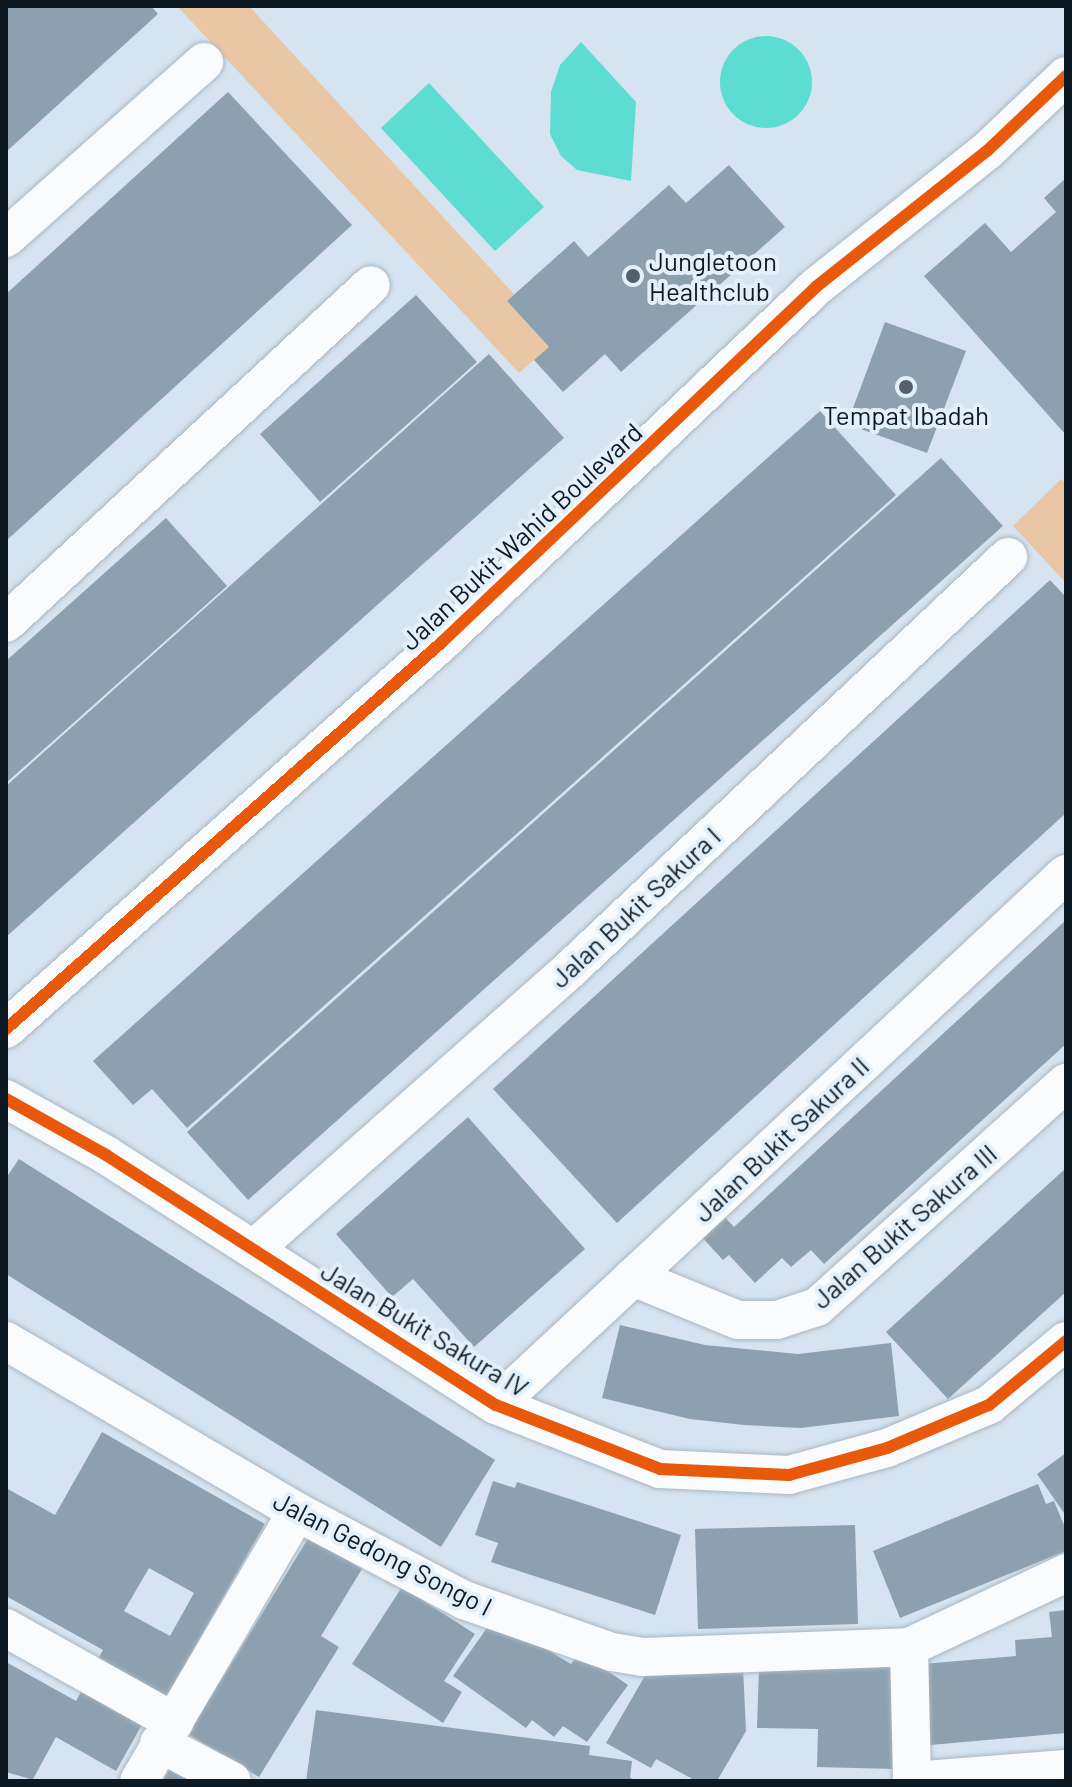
<!DOCTYPE html>
<html>
<head>
<meta charset="utf-8">
<style>
	body { margin:0 }
	#map { position:relative; width:1072px; height:1787px; overflow:hidden; background:#d5e4f0; font-family:Barlow,sans-serif }
	div>[style] { position:absolute }
	.green>* { inset:0; background:#e9c7a5 }
	.water>* { inset:0; background:#5ddcd1 }
	.round { border-radius:50% }
	.building>* { inset:0; background:#8ca0af }
	.roads { filter:drop-shadow(0 0 2px #aab6c1) drop-shadow(0 0 2px #aab6c1) }
	.street>* { height:38px; margin:-19px; padding:0 19px; transform-origin:19px; border-radius:19px; background:#f9fbfd }
	.cycleway>* { height:12px; margin:-6px; padding:0 6px; transform-origin:6px; border-radius:6px; background:#e8590c }
	.dots>* { width:22px; height:22px; translate:-50% -50%; box-sizing:border-box; border:4px solid #e2f0fc; border-radius:50% }
	span { translate:-50% -50%; white-space:nowrap; text-align:center; line-height:1.15; -webkit-text-stroke:8px #e2f0fc; paint-order:stroke }
	.poi-label { font-size:26px; color:#0d1923 }
	.left { translate:0 -50%; text-align:left }
	.street-label { font-size:26px; color:#0d1923 }
	.frame { position:absolute; inset:0; border:8px solid #0d1923; pointer-events:none }
</style>
</head>
<body>
<div id="map">
	<div class="green">
		<div style="clip-path:polygon(177px 6px,249px 6px,514px 294px,507px 301px,549px 347px,519px 373px)"></div>
		<div style="clip-path:polygon(1061px 479px,1066px 484px,1066px 583px,1013px 526px)"></div>
	</div>
	<div class="water">
		<div class="round" style="left:720px;top:36px;width:92px;height:92px"></div>
		<div style="clip-path:polygon(581px 42px,636px 102px,631px 181px,577px 170px,561px 156px,550px 134px,551px 92px,560px 65px)"></div>
		<div style="clip-path:polygon(429px 83px,544px 207px,495px 251px,381px 128px)"></div>
	</div>
	<div class="building">
		<div style="clip-path:polygon(6px 6px,151px 6px,158px 14px,6px 152px)"></div>
		<div style="clip-path:polygon(228px 92px,352px 225px,6px 541px,6px 294px)"></div>
		<div style="clip-path:polygon(729px 165px,785px 227px,621px 372px,605px 354px,563px 392px,534px 360px,549px 347px,507px 301px,574px 241px,588px 257px,669px 185px,686px 203px)"></div>
		<div style="clip-path:polygon(1066px 178px,1066px 435px,924px 276px,985px 223px,1011px 252px,1056px 212px,1044px 198px)"></div>
		<div style="clip-path:polygon(416px 295px,477px 362px,320px 502px,260px 434px)"></div>
		<div style="clip-path:polygon(885px 322px,966px 351px,927px 453px,847px 424px)"></div>
		<div style="clip-path:polygon(489px 354px,564px 438px,6px 937px,6px 786px)"></div>
		<div style="clip-path:polygon(820px 411px,896px 495px,187px 1128px,152px 1089px,133px 1105px,93px 1061px)"></div>
		<div style="clip-path:polygon(941px 458px,1003px 526px,248px 1200px,187px 1132px)"></div>
		<div style="clip-path:polygon(166px 518px,227px 586px,6px 783px,6px 661px)"></div>
		<div style="clip-path:polygon(1050px 580px,1066px 597px,1066px 813px,617px 1223px,493px 1089px)"></div>
		<div style="clip-path:polygon(1066px 920px,1066px 1044px,824px 1264px,811px 1250px,791px 1267px,782px 1258px,755px 1283px,729px 1255px,723px 1260px,698px 1233px,720px 1212px,734px 1227px)"></div>
		<div style="clip-path:polygon(468px 1117px,585px 1249px,474px 1347px,413px 1279px,392px 1297px,336px 1234px)"></div>
		<div style="clip-path:polygon(19px 1159px,495px 1460px,441px 1547px,6px 1274px,6px 1178px)"></div>
		<div style="clip-path:polygon(1066px 1168px,1066px 1292px,948px 1399px,886px 1332px)"></div>
		<div style="clip-path:polygon(620px 1325px,705px 1345px,798px 1354px,891px 1343px,899px 1416px,801px 1428px,744px 1425px,690px 1419px,602px 1398px)"></div>
		<div style="clip-path:polygon(evenodd,102px 1432px,265px 1524px,165px 1699px,97px 1661px,103px 1650px,6px 1596px,6px 1488px,55px 1515px,102px 1432px,149px 1568px,194px 1593px,170px 1636px,124px 1611px,149px 1568px)"></div>
		<div style="clip-path:polygon(1066px 1453px,1066px 1516px,1037px 1474px)"></div>
		<div style="clip-path:polygon(493px 1481px,515px 1488px,517px 1482px,681px 1535px,655px 1615px,491px 1562px,498px 1543px,475px 1535px)"></div>
		<div style="clip-path:polygon(1038px 1484px,1046px 1504px,1054px 1501px,1066px 1530px,1066px 1551px,900px 1618px,873px 1551px)"></div>
		<div style="clip-path:polygon(855px 1525px,858px 1624px,698px 1629px,695px 1529px)"></div>
		<div style="clip-path:polygon(309px 1537px,362px 1569px,321px 1636px,339px 1647px,259px 1777px,188px 1734px)"></div>
		<div style="clip-path:polygon(402px 1587px,475px 1634px,444px 1681px,462px 1692px,443px 1723px,352px 1664px)"></div>
		<div style="clip-path:polygon(1066px 1610px,1066px 1733px,930px 1745px,923px 1664px,1016px 1656px,1015px 1640px,1052px 1637px,1049px 1612px)"></div>
		<div style="clip-path:polygon(494px 1618px,571px 1664px,580px 1652px,628px 1685px,587px 1742px,563px 1726px,554px 1737px,532px 1720px,526px 1728px,453px 1676px)"></div>
		<div style="clip-path:polygon(6px 1662px,76px 1701px,83px 1688px,144px 1721px,116px 1771px,56px 1737px,33px 1779px,37px 1781px,6px 1772px)"></div>
		<div style="clip-path:polygon(898px 1665px,895px 1769px,817px 1767px,818px 1729px,757px 1728px,759px 1667px)"></div>
		<div style="clip-path:polygon(743px 1667px,746px 1731px,717px 1781px,696px 1781px,656px 1759px,651px 1768px,606px 1743px,646px 1674px)"></div>
		<div style="clip-path:polygon(316px 1710px,590px 1746px,589px 1755px,632px 1761px,630px 1778px,640px 1781px,306px 1781px)"></div>
		<div style="clip-path:polygon(173px 1763px,207px 1781px,163px 1781px)"></div>
	</div>
	<div class="roads">
		<div class="street">
			<div style="left:6px;top:238px;width:265px;rotate:-41.6deg"></div>
			<div style="left:6px;top:623px;width:497px;rotate:-42.8deg"></div>
			<div style="left:6px;top:1029px;width:583px;rotate:-41.59deg"></div>
			<div style="left:442px;top:642px;width:517px;rotate:-43.51deg"></div>
			<div style="left:817px;top:286px;width:217px;rotate:-38.5deg"></div>
			<div style="left:987px;top:151px;width:109px;rotate:-43.5deg"></div>
			<div style="left:6px;top:1099px;width:115px;rotate:29.2deg"></div>
			<div style="left:106px;top:1155px;width:463px;rotate:32.7deg"></div>
			<div style="left:496px;top:1405px;width:176px;rotate:21.3deg"></div>
			<div style="left:660px;top:1469px;width:129px;rotate:2.7deg"></div>
			<div style="left:789px;top:1475px;width:102px;rotate:-15.4deg"></div>
			<div style="left:887px;top:1448px;width:111px;rotate:-22.9deg"></div>
			<div style="left:989px;top:1405px;width:100px;rotate:-39.7deg"></div>
			<div style="left:254px;top:1249px;width:414px;rotate:-41.5deg"></div>
			<div style="left:564px;top:975px;width:610px;rotate:-43.27deg"></div>
			<div style="left:633px;top:1277px;width:113px;rotate:22.3deg"></div>
			<div style="left:738px;top:1320px;width:39px"></div>
			<div style="left:777px;top:1320px;width:42px;rotate:-18deg"></div>
			<div style="left:817px;top:1307px;width:335px;rotate:-42deg"></div>
			<div style="left:6px;top:1341px;width:338px;rotate:30.4deg"></div>
			<div style="left:297px;top:1512px;width:189px;rotate:27.8deg"></div>
			<div style="left:464px;top:1600px;width:157px;rotate:19.4deg"></div>
			<div style="left:612px;top:1652px;width:30px;rotate:9deg"></div>
			<div style="left:642px;top:1657px;width:267px;rotate:-2.1deg"></div>
			<div style="left:909px;top:1647px;width:174px;rotate:-25.2deg"></div>
			<div style="left:496px;top:1405px;width:779px;rotate:-42.97deg"></div>
			<div style="left:6px;top:1628px;width:193px;rotate:29.2deg"></div>
			<div style="left:909px;top:1647px;width:134px;rotate:88.7deg"></div>
			<div style="left:159px;top:1743px;width:82px;rotate:27.5deg"></div>
			<div style="left:139px;top:1781px;width:312px;rotate:-59.6deg"></div>
			<div style="left:912px;top:1781px;width:154px;rotate:-4.5deg"></div>
		</div>
	</div>
	<div class="cycleway">
		<div style="left:6px;top:1029px;width:583px;rotate:-41.59deg"></div>
		<div style="left:442px;top:642px;width:517px;rotate:-43.51deg"></div>
		<div style="left:817px;top:286px;width:217px;rotate:-38.5deg"></div>
		<div style="left:987px;top:151px;width:109px;rotate:-43.5deg"></div>
		<div style="left:6px;top:1099px;width:115px;rotate:29.2deg"></div>
		<div style="left:106px;top:1155px;width:463px;rotate:32.7deg"></div>
		<div style="left:496px;top:1405px;width:176px;rotate:21.3deg"></div>
		<div style="left:660px;top:1469px;width:129px;rotate:2.7deg"></div>
		<div style="left:789px;top:1475px;width:102px;rotate:-15.4deg"></div>
		<div style="left:887px;top:1448px;width:111px;rotate:-22.9deg"></div>
		<div style="left:989px;top:1405px;width:100px;rotate:-39.7deg"></div>
	</div>
	<div class="dots">
		<div style="left:633px;top:276px;background:#53606b"></div>
		<div style="left:906px;top:387px;background:#53606b"></div>
	</div>
	<div class="poi-label">
		<span class="left" style="left:649px;top:276px">Jungletoon<br>Healthclub</span>
		<span style="left:906px;top:415px">Tempat Ibadah</span>
	</div>
	<div class="street-label">
		<span style="left:521px;top:536px;rotate:-43deg">Jalan Bukit Wahid Boulevard</span>
		<span style="left:635px;top:907px;rotate:-43deg">Jalan Bukit Sakura I</span>
		<span style="left:781px;top:1139px;rotate:-43deg">Jalan Bukit Sakura II</span>
		<span style="left:904px;top:1226px;rotate:-41deg">Jalan Bukit Sakura III</span>
		<span style="left:425px;top:1329px;rotate:31deg">Jalan Bukit Sakura IV</span>
		<span style="left:383px;top:1553px;rotate:27deg">Jalan Gedong Songo I</span>
	</div>
	<div class="frame"></div>
</div>
</body>
</html>
